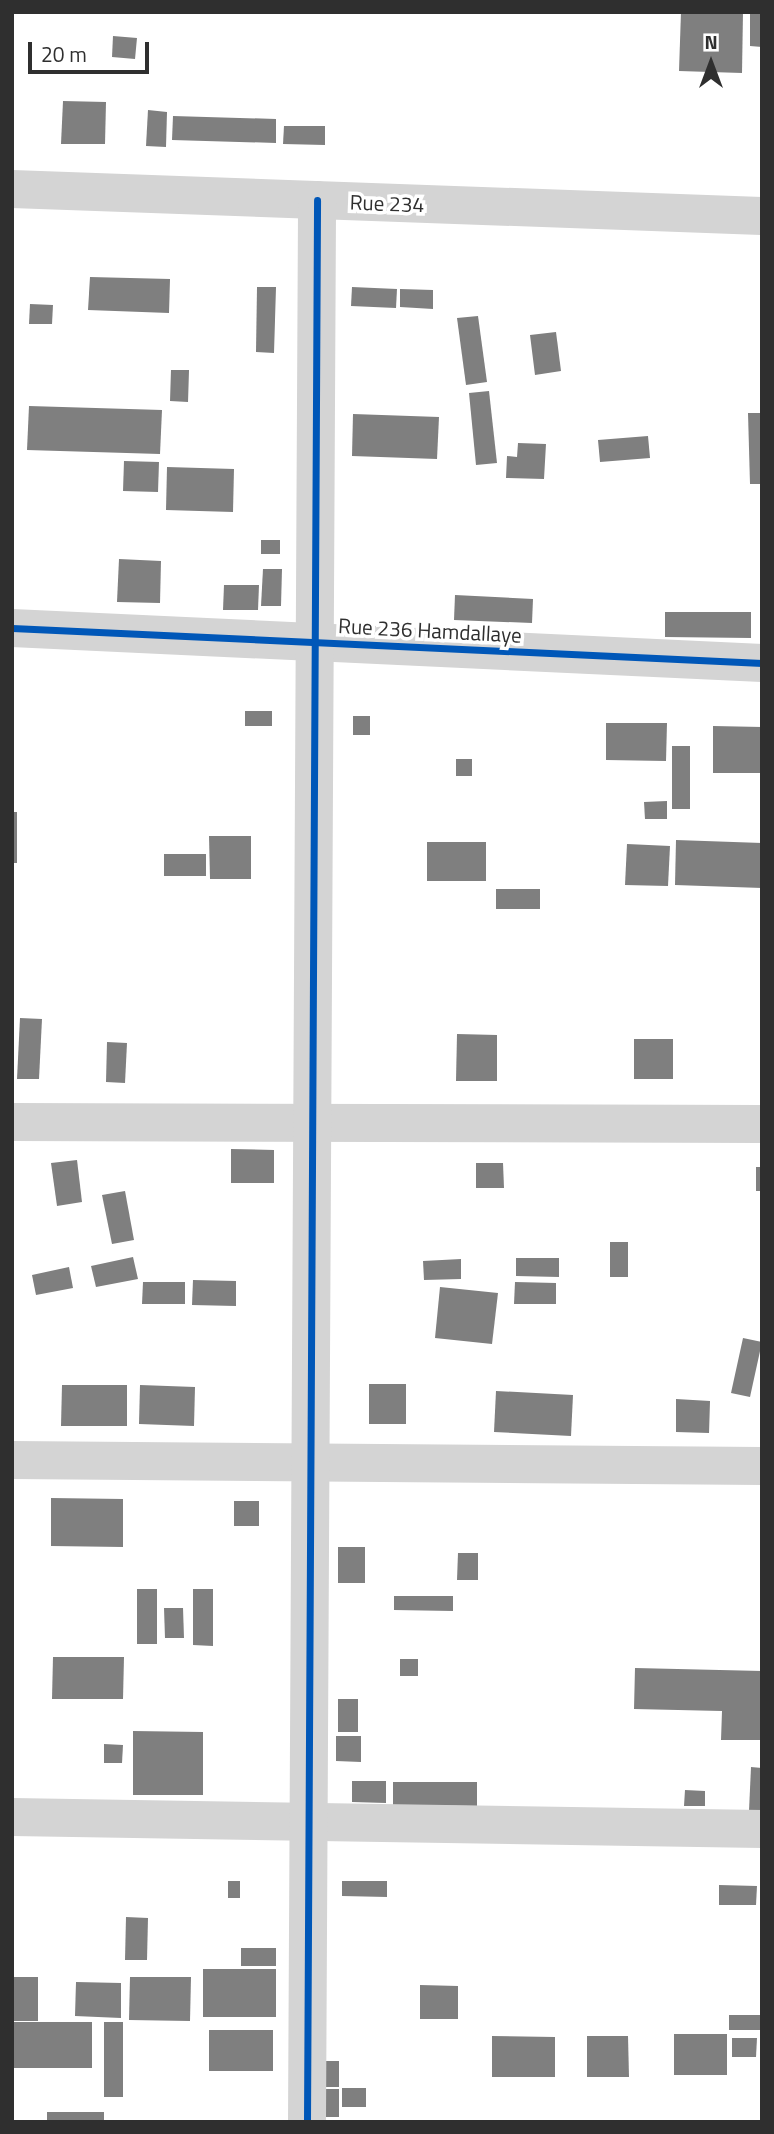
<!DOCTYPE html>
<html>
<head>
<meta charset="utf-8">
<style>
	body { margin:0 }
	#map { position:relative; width:774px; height:2134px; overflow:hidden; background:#fff; font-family:"Titillium Web",sans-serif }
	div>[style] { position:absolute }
	.building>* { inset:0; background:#7f7f7f }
	.minor>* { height:38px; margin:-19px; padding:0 19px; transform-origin:19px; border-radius:19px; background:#d4d4d4 }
	.cycleway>* { height:7px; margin:-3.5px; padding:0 3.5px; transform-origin:3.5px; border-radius:3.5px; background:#0057b8 }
	span { translate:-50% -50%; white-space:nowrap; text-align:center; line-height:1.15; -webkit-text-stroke:7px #fff; paint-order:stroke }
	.street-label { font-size:21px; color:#2f2f2f }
	.frame { position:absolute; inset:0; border:14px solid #2f2f2f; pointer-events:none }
	.north { position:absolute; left:676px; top:28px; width:70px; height:70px; -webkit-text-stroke:5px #fff; paint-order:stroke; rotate:0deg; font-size:19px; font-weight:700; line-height:28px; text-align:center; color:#2f2f2f }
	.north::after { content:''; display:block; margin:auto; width:24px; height:32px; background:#2f2f2f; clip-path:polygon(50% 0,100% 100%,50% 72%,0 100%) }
	.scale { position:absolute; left:28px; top:42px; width:121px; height:32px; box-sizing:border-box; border:4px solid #2f2f2f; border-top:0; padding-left:9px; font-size:21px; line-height:24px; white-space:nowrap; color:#2f2f2f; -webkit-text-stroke:5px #fff; paint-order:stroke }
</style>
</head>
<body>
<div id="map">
	<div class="building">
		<div style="clip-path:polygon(681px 12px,743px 12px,742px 73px,679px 71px)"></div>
		<div style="clip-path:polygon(750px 12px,762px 12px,762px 47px,750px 46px)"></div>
		<div style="clip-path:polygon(113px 36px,137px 38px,135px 59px,112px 57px)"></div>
		<div style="clip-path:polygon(63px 101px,106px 102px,105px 144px,61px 144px)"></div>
		<div style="clip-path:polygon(148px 110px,167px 112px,166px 147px,146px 146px)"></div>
		<div style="clip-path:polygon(173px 116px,276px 119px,276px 143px,172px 140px)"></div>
		<div style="clip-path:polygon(284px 126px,325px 126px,325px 145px,283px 144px)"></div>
		<div style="clip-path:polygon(90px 277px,170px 279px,169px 313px,88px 310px)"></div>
		<div style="clip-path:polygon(257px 287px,276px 287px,274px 353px,256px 352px)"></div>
		<div style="clip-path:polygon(352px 287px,397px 289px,396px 308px,351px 306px)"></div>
		<div style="clip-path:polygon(400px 289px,433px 290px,433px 309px,400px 307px)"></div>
		<div style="clip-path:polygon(30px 304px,53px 305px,52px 324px,29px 324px)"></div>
		<div style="clip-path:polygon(478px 316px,487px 382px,466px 385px,457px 318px)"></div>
		<div style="clip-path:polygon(556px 332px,561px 371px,535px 375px,530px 335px)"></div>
		<div style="clip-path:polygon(171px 370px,189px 370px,188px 402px,170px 401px)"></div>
		<div style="clip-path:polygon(489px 391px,497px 463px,476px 465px,469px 393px)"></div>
		<div style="clip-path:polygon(29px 406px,162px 410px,160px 454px,27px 450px)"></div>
		<div style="clip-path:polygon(748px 413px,762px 413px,762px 484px,750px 484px)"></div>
		<div style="clip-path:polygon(353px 414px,439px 417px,437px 459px,352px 456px)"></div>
		<div style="clip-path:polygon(648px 436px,650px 458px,600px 462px,598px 440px)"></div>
		<div style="clip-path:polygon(518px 443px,546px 444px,544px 479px,506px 478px,507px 456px,517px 457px)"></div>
		<div style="clip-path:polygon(124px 461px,159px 462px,158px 492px,123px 491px)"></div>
		<div style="clip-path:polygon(167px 467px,234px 469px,233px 512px,166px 510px)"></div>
		<div style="clip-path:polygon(261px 540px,280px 540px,280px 554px,261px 554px)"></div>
		<div style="clip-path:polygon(119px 559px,161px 561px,160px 603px,117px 602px)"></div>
		<div style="clip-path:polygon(263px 569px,282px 569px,281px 606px,261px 606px)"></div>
		<div style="clip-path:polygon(224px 585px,259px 585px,258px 610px,223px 610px)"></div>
		<div style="clip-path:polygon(455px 595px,533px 599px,532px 623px,454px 620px)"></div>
		<div style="clip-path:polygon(665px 612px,751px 612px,751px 638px,665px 637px)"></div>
		<div style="clip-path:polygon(245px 711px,272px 711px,272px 726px,245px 726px)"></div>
		<div style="clip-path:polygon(353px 716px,370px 716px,370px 735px,353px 735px)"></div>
		<div style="clip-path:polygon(606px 723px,667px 723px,666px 761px,606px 760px)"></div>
		<div style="clip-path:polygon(713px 726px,762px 727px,762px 773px,713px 773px)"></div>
		<div style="clip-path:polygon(672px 746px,690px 746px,690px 809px,672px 809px)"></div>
		<div style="clip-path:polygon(456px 759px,472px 759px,472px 776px,456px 776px)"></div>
		<div style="clip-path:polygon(667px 801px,667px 819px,645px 819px,644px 802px)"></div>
		<div style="clip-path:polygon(12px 812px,17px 812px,17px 863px,12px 863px)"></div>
		<div style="clip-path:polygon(209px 836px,251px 836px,251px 879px,210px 879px)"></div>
		<div style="clip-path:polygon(676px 840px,762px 843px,762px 888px,675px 885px)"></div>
		<div style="clip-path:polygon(427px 842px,486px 842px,486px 881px,427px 881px)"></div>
		<div style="clip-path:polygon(627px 844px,670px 846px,668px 886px,625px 885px)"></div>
		<div style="clip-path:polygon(164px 854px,206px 854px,206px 876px,164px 876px)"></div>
		<div style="clip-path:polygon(496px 889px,540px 889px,540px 909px,496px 909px)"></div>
		<div style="clip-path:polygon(20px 1018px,42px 1019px,39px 1079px,17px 1079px)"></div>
		<div style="clip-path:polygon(457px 1034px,497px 1035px,497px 1081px,456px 1081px)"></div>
		<div style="clip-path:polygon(634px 1039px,673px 1039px,673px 1079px,634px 1079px)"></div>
		<div style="clip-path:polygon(107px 1042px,127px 1043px,125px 1083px,106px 1082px)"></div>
		<div style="clip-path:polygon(231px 1149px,274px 1150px,274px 1183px,231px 1183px)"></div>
		<div style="clip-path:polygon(77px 1160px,82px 1202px,57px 1206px,51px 1163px)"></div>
		<div style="clip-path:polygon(476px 1163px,503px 1163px,504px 1188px,476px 1188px)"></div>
		<div style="clip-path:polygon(756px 1167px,762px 1167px,762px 1191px,756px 1191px)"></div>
		<div style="clip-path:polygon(125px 1191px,134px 1240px,112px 1244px,102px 1195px)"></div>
		<div style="clip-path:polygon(610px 1242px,628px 1242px,628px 1277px,610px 1277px)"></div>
		<div style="clip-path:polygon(133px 1257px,138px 1279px,96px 1287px,91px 1266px)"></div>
		<div style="clip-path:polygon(516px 1258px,559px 1258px,559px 1277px,516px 1276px)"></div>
		<div style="clip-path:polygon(461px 1259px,461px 1279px,424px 1280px,423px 1261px)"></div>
		<div style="clip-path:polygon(69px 1267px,73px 1288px,36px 1295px,32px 1275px)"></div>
		<div style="clip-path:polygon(193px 1280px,236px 1281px,236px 1306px,192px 1305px)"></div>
		<div style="clip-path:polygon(143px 1282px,185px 1282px,185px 1304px,142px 1304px)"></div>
		<div style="clip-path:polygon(515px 1282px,556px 1283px,556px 1304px,514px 1304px)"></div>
		<div style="clip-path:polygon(440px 1287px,498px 1293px,492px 1344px,435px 1338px)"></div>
		<div style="clip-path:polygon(743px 1338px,762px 1342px,750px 1397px,731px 1393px)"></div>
		<div style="clip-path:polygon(369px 1384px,406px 1384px,406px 1424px,369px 1424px)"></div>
		<div style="clip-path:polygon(62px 1385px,127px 1385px,127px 1426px,61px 1426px)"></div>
		<div style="clip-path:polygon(140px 1385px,195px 1387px,194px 1426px,139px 1424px)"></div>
		<div style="clip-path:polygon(496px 1391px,573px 1395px,571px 1436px,494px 1432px)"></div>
		<div style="clip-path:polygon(676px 1399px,710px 1401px,709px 1433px,676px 1432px)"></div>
		<div style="clip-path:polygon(51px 1498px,123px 1499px,123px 1547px,51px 1546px)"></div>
		<div style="clip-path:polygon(234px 1501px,259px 1501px,259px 1526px,234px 1526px)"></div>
		<div style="clip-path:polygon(338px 1547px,365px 1547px,365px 1583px,338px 1583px)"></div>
		<div style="clip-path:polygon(458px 1553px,478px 1553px,478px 1580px,457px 1580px)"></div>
		<div style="clip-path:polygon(137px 1589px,157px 1589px,157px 1644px,137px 1644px)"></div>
		<div style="clip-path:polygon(193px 1589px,213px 1589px,213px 1646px,193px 1645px)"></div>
		<div style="clip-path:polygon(394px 1596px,453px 1596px,453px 1611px,394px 1610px)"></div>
		<div style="clip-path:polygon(164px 1608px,183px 1608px,184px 1638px,165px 1638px)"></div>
		<div style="clip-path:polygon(53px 1657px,124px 1657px,123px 1699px,52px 1699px)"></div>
		<div style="clip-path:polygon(400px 1659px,418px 1659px,418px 1676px,400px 1676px)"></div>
		<div style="clip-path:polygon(635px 1668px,762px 1671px,762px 1740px,721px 1740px,722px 1711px,634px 1709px)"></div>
		<div style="clip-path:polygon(338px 1699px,358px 1699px,358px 1732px,338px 1732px)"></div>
		<div style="clip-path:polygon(133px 1731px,203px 1732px,203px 1795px,133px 1795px)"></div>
		<div style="clip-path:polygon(336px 1736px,361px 1736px,361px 1762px,336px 1761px)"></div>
		<div style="clip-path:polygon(104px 1744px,123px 1745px,122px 1763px,104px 1763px)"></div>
		<div style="clip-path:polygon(751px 1767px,762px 1768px,762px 1811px,749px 1811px)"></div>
		<div style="clip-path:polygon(352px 1781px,386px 1781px,386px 1803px,352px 1802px)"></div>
		<div style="clip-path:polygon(393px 1782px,477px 1782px,477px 1806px,393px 1805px)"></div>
		<div style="clip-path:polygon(685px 1790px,705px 1791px,705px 1806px,684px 1806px)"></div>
		<div style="clip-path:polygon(228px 1881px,240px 1881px,240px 1898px,228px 1898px)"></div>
		<div style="clip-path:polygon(342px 1881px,387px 1881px,387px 1897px,342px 1896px)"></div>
		<div style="clip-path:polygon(719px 1885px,757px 1886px,756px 1905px,719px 1905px)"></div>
		<div style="clip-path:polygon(126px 1917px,148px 1918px,147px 1960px,125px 1960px)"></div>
		<div style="clip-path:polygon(241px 1948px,276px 1948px,276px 1966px,241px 1966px)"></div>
		<div style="clip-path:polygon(203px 1969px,276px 1969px,276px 2017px,203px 2017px)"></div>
		<div style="clip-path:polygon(12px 1977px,38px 1977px,38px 2021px,12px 2021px)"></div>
		<div style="clip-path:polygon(130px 1977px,191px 1977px,190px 2021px,129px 2020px)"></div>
		<div style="clip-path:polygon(76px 1982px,121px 1983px,121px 2018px,75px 2016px)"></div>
		<div style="clip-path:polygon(420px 1985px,458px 1986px,458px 2019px,420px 2019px)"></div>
		<div style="clip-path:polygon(729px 2015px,762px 2015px,762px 2030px,729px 2030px)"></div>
		<div style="clip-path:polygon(12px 2022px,92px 2022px,92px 2068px,12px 2068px)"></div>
		<div style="clip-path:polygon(104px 2022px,123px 2022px,123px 2097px,104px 2097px)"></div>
		<div style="clip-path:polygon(209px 2030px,273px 2030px,273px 2071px,209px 2071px)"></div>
		<div style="clip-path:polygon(674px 2034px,727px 2034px,727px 2075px,674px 2075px)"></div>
		<div style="clip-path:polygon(492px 2036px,555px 2037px,555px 2077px,492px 2077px)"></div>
		<div style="clip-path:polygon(587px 2036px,628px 2036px,629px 2077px,587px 2077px)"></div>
		<div style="clip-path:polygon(732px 2038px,757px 2038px,756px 2057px,732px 2057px)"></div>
		<div style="clip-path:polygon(325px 2061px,339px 2061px,339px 2087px,325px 2087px)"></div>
		<div style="clip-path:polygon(342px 2088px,366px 2088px,366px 2107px,342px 2107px)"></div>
		<div style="clip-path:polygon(313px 2089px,339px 2089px,339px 2117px,313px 2117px)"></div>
		<div style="clip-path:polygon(47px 2112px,104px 2112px,104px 2122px,47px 2122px)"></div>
	</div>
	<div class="minor">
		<div style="left:12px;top:189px;width:750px;rotate:2.06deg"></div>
		<div style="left:12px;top:628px;width:751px;rotate:2.67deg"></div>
		<div style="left:12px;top:1122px;width:750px;rotate:0.15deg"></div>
		<div style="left:12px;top:1460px;width:750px;rotate:0.46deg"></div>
		<div style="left:12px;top:1817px;width:750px;rotate:0.92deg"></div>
		<div style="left:307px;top:2122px;width:1922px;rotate:-89.7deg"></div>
	</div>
	<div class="cycleway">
		<div style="left:12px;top:628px;width:751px;rotate:2.67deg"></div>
		<div style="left:307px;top:2122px;width:1922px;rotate:-89.7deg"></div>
	</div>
	<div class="street-label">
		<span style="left:387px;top:203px;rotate:2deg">Rue 234</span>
		<span style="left:430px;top:630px;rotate:3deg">Rue 236 Hamdallaye</span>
	</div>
	<div class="frame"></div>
	<div class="north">N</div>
	<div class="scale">20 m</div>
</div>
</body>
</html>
